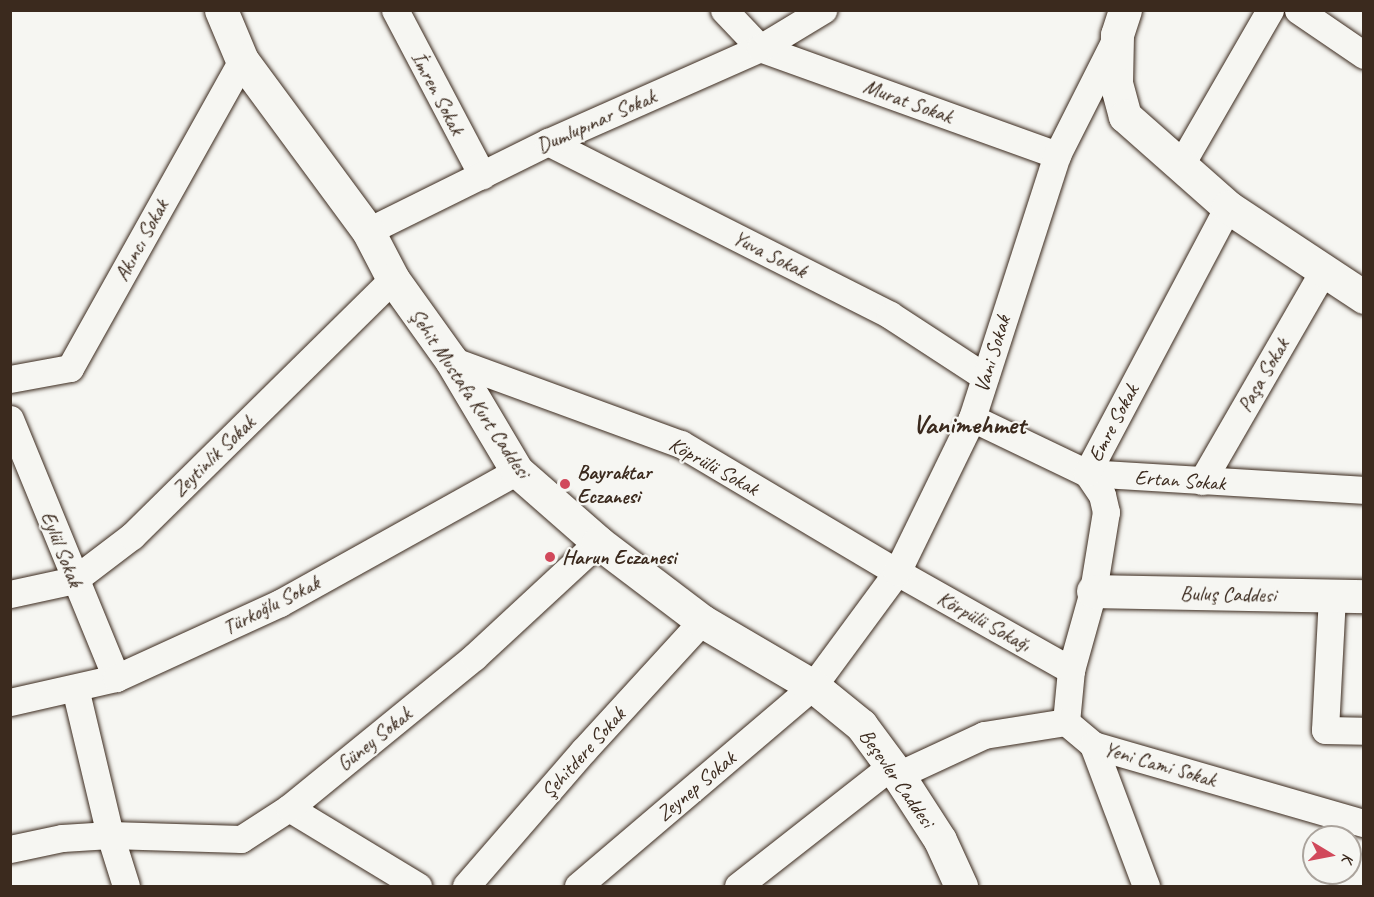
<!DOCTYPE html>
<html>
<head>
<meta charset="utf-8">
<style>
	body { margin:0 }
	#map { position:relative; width:1374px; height:897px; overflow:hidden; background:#f6f6f2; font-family:Caveat,sans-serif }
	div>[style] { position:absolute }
	.roads { filter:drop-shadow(0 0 2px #3b2a1e) drop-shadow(0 0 2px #3b2a1e) }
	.street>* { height:27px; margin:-13.5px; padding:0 13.5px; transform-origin:13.5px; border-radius:13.5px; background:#f6f6f2 }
	.secondary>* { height:33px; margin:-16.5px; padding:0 16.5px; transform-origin:16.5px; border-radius:16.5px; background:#f6f6f2 }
	.dots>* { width:16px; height:16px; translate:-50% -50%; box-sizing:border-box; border:3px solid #f6f6f2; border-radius:50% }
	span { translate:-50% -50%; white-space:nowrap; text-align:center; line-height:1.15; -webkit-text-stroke:4.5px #f6f6f2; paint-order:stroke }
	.street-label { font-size:21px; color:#3b2a1e }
	.poi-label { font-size:21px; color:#3b2a1e; font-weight:700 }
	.left { translate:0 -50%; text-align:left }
	.district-label { font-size:27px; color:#3b2a1e; font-weight:700 }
	.frame { position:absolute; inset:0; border:12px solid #3b2a1e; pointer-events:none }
	.north { position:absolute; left:1302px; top:825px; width:60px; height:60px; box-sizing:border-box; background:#f6f6f2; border:2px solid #aba49d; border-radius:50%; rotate:100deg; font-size:16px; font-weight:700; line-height:24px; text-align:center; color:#3b2a1e }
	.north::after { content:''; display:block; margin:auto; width:21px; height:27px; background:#d1495b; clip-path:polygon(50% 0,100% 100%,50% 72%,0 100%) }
</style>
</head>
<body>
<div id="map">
	<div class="roads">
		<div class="street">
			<div style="left:395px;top:10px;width:187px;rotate:62.2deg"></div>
			<div style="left:724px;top:10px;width:52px;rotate:46.5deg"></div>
			<div style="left:760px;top:48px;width:316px;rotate:19.8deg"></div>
			<div style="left:1298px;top:10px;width:80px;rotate:34.3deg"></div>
			<div style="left:548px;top:142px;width:383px;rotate:26.8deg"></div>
			<div style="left:890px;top:315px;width:113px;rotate:33.1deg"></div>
			<div style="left:1180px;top:166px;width:180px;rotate:-60deg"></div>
			<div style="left:368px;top:231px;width:201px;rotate:-26.3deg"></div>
			<div style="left:548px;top:142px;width:232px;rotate:-23.9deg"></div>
			<div style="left:760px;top:48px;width:74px;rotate:-31.1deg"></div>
			<div style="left:451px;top:360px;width:245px;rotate:20.1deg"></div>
			<div style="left:681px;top:444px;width:251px;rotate:30.7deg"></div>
			<div style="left:897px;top:572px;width:200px;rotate:29.4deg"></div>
			<div style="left:10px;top:379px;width:61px;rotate:-10.4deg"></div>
			<div style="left:70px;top:368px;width:353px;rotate:-60.8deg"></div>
			<div style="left:972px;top:418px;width:127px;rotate:25.6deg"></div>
			<div style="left:1087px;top:473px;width:278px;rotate:3.5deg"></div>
			<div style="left:10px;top:419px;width:280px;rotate:67.7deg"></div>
			<div style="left:1202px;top:481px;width:244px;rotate:-60deg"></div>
			<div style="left:10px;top:594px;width:66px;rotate:-12.3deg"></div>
			<div style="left:74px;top:580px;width:73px;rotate:-37.2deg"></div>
			<div style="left:132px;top:536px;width:366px;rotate:-44.6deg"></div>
			<div style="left:1332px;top:596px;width:134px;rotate:93deg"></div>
			<div style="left:1325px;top:730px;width:39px;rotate:1deg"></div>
			<div style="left:75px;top:688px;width:151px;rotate:76.6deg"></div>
			<div style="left:110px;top:835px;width:53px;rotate:72.6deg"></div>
			<div style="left:10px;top:702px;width:109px;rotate:-12.8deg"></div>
			<div style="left:116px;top:678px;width:180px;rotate:-24.6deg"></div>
			<div style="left:280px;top:603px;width:271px;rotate:-29.1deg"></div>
			<div style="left:1066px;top:722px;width:52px;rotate:-84.5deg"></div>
			<div style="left:1071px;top:670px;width:82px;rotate:-74.4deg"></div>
			<div style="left:1093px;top:591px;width:80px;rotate:-80.7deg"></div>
			<div style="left:1106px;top:512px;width:17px;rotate:-103deg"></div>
			<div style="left:1102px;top:495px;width:27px;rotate:-124deg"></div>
			<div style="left:1087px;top:473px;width:301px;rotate:-62.1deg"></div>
			<div style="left:1093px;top:745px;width:151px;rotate:69.4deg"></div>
			<div style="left:898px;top:775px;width:95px;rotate:-24.9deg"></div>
			<div style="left:984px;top:735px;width:83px;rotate:-9deg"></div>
			<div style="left:1066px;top:722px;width:35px;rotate:40deg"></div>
			<div style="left:1093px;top:745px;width:282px;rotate:16.1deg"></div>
			<div style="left:289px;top:808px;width:151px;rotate:31.2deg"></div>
			<div style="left:10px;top:849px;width:53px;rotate:-11.9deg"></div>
			<div style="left:62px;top:838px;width:48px;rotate:-3.6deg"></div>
			<div style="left:110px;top:835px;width:131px;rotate:1.7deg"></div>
			<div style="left:241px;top:839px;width:57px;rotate:-32.9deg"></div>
			<div style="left:289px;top:808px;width:239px;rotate:-39.2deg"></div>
			<div style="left:474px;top:657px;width:169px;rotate:-42.8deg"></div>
			<div style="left:466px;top:886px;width:179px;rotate:-49.1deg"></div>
			<div style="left:583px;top:751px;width:176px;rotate:-47.5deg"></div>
			<div style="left:578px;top:886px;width:309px;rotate:-40.4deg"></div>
			<div style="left:813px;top:686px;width:142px;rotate:-53.6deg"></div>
			<div style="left:897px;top:572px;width:171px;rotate:-64deg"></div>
			<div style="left:972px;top:418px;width:276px;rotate:-72.1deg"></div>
			<div style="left:1057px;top:155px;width:133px;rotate:-63.2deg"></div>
			<div style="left:738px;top:886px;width:194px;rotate:-38.1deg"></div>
		</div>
		<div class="secondary">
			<div style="left:221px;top:10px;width:54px;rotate:67.2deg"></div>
			<div style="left:242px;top:60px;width:212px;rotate:53.6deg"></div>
			<div style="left:368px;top:231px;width:54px;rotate:62.5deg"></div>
			<div style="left:393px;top:279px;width:100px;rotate:54.4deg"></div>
			<div style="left:451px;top:360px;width:129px;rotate:59.3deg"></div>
			<div style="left:517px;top:471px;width:108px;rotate:41.2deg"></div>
			<div style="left:598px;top:542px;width:131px;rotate:37.2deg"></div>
			<div style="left:702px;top:621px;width:129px;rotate:30.4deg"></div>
			<div style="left:813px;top:686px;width:62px;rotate:39.1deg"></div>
			<div style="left:861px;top:725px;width:62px;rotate:53.5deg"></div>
			<div style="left:898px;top:775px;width:77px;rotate:57.1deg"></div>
			<div style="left:940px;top:840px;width:51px;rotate:65.5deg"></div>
			<div style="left:1125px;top:10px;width:26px;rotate:108deg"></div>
			<div style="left:1117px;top:35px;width:48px;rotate:91.2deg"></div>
			<div style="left:1116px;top:83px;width:34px;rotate:75deg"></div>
			<div style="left:1125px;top:116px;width:137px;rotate:41.5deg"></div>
			<div style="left:1228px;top:207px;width:163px;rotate:33.5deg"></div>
			<div style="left:1093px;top:591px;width:271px;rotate:1.1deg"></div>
		</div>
	</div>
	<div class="dots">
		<div style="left:565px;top:484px;background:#d1495b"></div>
		<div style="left:550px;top:557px;background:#d1495b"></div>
	</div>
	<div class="street-label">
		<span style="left:438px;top:93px;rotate:62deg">İmren Sokak</span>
		<span style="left:908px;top:101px;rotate:20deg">Murat Sokak</span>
		<span style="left:596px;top:121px;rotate:-24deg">Dumlupınar Sokak</span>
		<span style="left:141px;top:240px;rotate:-61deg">Akıncı Sokak</span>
		<span style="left:770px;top:254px;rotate:27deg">Yuva Sokak</span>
		<span style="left:992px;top:354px;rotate:-73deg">Vani Sokak</span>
		<span style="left:1263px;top:375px;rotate:-60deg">Paşa Sokak</span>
		<span style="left:470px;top:393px;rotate:56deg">Şehit Mustafa Kurt Caddesi</span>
		<span style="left:1113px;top:423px;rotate:-62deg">Emre Sokak</span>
		<span style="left:213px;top:456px;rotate:-44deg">Zeytinlik Sokak</span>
		<span style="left:714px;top:466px;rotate:29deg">Köprülü Sokak</span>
		<span style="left:1180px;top:480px;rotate:4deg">Ertan Sokak</span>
		<span style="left:62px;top:549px;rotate:68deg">Eylül Sokak</span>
		<span style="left:1228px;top:594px;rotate:1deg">Buluş Caddesi</span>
		<span style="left:271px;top:605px;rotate:-27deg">Türkoğlu Sokak</span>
		<span style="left:984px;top:621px;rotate:29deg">Körpülü Sokağı</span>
		<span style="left:374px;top:739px;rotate:-39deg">Güney Sokak</span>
		<span style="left:583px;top:753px;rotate:-48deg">Şehitdere Sokak</span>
		<span style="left:1160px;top:764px;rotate:16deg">Yeni Cami Sokak</span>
		<span style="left:897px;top:778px;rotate:55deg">Beşevler Caddesi</span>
		<span style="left:696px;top:786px;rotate:-40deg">Zeynep Sokak</span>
	</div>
	<div class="poi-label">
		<span class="left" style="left:577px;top:484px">Bayraktar<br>Eczanesi</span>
		<span class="left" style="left:562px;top:557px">Harun Eczanesi</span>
	</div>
	<div class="district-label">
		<span style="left:969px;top:425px">Vanimehmet</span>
	</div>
	<div class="frame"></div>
	<div class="north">K</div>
</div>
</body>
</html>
